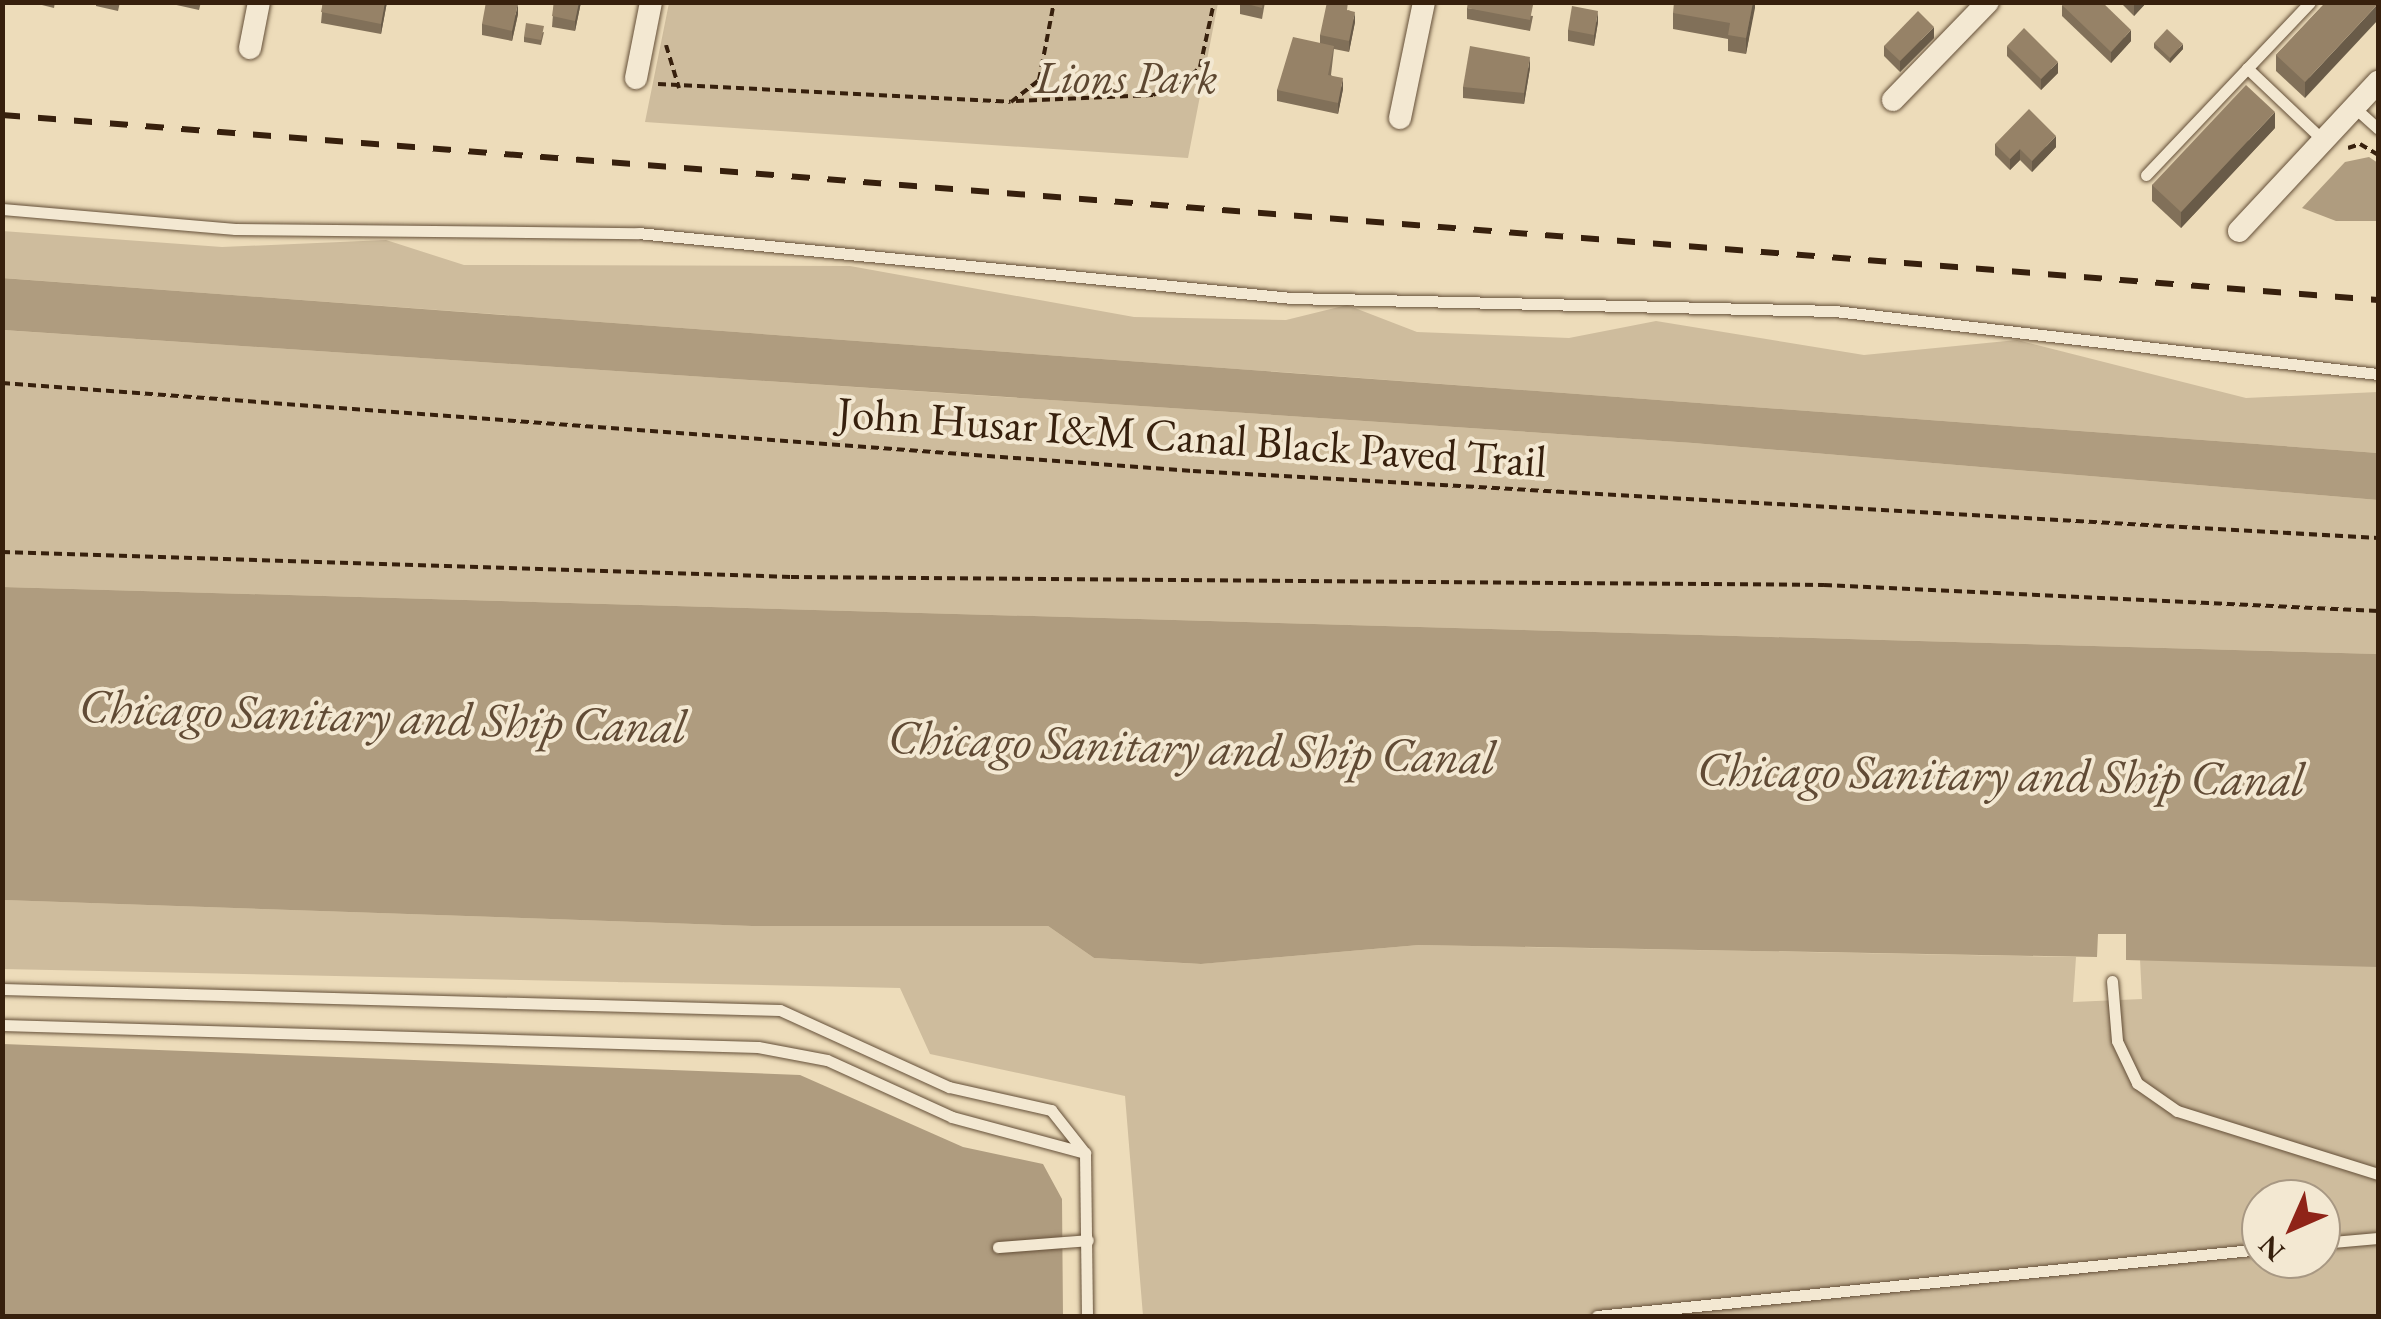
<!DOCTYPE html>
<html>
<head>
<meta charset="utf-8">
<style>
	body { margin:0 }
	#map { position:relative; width:2381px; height:1319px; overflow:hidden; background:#eddcba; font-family:"EB Garamond",serif }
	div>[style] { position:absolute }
	.green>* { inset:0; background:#cebc9d }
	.water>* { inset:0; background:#af9c7f }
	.path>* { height:4px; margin-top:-2px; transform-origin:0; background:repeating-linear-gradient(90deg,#37200d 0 8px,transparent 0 13px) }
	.roads { filter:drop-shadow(0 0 2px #644f38) drop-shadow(0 0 2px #644f38) }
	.service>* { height:11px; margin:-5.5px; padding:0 5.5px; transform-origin:5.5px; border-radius:5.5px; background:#f3e8d2 }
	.minor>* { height:22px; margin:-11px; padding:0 11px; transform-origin:11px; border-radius:11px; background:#f3e8d2 }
	.rail>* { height:6px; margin-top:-3px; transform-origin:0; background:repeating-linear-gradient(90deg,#37200d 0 18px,transparent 0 36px) }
	.wall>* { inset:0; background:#817059 }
	.shaded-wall>* { inset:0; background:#695b48 }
	.building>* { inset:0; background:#968267 }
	span { translate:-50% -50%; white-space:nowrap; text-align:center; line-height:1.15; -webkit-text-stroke:8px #f3e8d2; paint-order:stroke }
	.park-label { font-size:45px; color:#5d4731; font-style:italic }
	.street-label { font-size:45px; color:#37200d }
	.water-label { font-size:48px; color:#614b35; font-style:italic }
	.frame { position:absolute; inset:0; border:5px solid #37200d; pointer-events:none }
	.north { position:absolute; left:2241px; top:1179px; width:100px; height:100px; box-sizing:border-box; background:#f3e8d2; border:2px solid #a89883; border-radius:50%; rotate:225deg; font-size:28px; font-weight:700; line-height:40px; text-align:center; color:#37200d }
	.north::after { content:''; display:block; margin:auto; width:35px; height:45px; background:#8f2418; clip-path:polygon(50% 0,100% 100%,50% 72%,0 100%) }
</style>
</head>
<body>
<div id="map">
	<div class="green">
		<div style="clip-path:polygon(669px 3px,669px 2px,1218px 3px,1188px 158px,645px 122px)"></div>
		<div style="clip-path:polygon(2px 231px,222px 247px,386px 240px,464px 265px,850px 266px,1134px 317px,1286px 320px,1347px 305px,1417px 332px,1569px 338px,1656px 321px,1864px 355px,2017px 340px,2246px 398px,2378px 392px,2378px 453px,3px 278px)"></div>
		<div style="clip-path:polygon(2px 330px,1693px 443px,2378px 500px,2378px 654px,3px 587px)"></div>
		<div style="clip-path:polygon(evenodd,3px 900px,752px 926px,1048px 926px,1094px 958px,1200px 964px,1419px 945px,2076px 957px,2073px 1002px,2142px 999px,2140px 959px,2378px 966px,2378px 1316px,1143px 1316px,1125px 1096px,930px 1054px,900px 988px,3px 969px,3px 900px,2261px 1199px,2321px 1199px,2321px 1259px,2261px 1259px,2261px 1199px)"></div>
	</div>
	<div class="water">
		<div style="clip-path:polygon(2369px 157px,2378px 163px,2378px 221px,2336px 221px,2302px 208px,2345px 162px)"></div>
		<div style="clip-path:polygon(2px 278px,2378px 453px,2378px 500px,1693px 443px,3px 330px)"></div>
		<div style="clip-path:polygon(3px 587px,2378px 654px,2378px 967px,2126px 960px,2126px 934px,2098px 934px,2097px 957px,1419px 945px,1201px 964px,1094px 958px,1048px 926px,752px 926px,3px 900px)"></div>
		<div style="clip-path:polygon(3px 1044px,800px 1075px,963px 1147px,1043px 1164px,1062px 1199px,1063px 1316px,3px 1316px)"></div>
	</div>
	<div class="path">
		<div style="left:666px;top:45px;width:45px;rotate:73.2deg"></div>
		<div style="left:658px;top:84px;width:353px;rotate:2.9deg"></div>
		<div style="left:1011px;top:102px;width:36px;rotate:-38deg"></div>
		<div style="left:1039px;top:80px;width:79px;rotate:-79.1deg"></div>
		<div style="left:1016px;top:101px;width:137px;rotate:-2.5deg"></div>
		<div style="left:1153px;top:95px;width:31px;rotate:-21deg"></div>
		<div style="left:1182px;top:84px;width:25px;rotate:-43deg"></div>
		<div style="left:1200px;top:67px;width:66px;rotate:-77.8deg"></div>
		<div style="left:2348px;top:148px;width:13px;rotate:-18deg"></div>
		<div style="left:2360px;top:144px;width:21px;rotate:31deg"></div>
		<div style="left:2px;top:383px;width:1194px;rotate:4.23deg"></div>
		<div style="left:1193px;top:471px;width:1187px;rotate:3.24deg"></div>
		<div style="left:2px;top:552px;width:789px;rotate:1.81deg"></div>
		<div style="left:791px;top:577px;width:1033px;rotate:0.44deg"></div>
		<div style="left:1824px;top:585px;width:555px;rotate:2.69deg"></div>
	</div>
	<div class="roads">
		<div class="service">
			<div style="left:2247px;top:68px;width:106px;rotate:43.5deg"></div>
			<div style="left:2355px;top:108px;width:31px;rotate:42deg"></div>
			<div style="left:2146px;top:175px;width:238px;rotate:-46.5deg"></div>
			<div style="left:2px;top:209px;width:234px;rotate:4.9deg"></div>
			<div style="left:235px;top:229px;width:403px;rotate:0.6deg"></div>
			<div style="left:638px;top:233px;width:656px;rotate:5.68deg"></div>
			<div style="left:1291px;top:298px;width:544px;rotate:1.37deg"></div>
			<div style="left:1835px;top:311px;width:547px;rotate:6.62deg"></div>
			<div style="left:2112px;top:981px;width:60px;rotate:85.2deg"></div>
			<div style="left:2117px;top:1041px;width:47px;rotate:64.5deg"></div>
			<div style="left:2137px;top:1083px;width:49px;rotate:35deg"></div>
			<div style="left:2177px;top:1111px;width:211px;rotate:17.4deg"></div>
			<div style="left:2px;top:989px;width:778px;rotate:1.55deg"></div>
			<div style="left:780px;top:1010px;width:186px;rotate:24.5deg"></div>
			<div style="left:949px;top:1087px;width:105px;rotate:12.7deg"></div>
			<div style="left:1051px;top:1110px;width:55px;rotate:51.7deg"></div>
			<div style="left:1085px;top:1153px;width:163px;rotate:89.3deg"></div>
			<div style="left:2px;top:1025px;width:756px;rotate:1.67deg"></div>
			<div style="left:758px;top:1047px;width:70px;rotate:10.7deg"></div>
			<div style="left:827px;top:1060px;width:137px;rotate:24.5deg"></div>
			<div style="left:952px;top:1117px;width:138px;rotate:15.1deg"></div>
			<div style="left:2321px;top:1243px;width:57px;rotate:-5deg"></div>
			<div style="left:998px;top:1247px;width:90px;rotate:-4.4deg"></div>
			<div style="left:1597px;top:1316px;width:667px;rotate:-5.76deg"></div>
		</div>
		<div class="minor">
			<div style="left:250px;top:48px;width:47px;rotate:-78.9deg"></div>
			<div style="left:636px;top:78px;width:77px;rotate:-78.8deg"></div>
			<div style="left:1893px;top:100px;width:136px;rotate:-45.9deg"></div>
			<div style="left:1400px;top:118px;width:118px;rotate:-78.3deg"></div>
			<div style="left:2239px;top:231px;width:204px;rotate:-47deg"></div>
		</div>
	</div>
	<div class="rail">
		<div style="left:2px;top:115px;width:2383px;rotate:4.45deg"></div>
	</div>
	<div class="wall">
		<div style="clip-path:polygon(30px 2px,55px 2px,54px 8px)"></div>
		<div style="clip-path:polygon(96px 2px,120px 2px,118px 11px,96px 6px)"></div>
		<div style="clip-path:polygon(163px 2px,201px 2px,199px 10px)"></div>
		<div style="clip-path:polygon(323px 2px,387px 2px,381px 34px,321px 23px)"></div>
		<div style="clip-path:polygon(554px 2px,581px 2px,575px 31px,552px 27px)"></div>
		<div style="clip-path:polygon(1240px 2px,1265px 2px,1262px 19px,1240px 14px)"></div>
		<div style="clip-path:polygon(1755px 2px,1746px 54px,1728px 51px,1728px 39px,1673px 29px,1673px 13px)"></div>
		<div style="clip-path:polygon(2120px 2px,2147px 2px,2134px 16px)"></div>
		<div style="clip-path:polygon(2326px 2px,2305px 98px,2276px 71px,2276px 55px)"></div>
		<div style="clip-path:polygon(2062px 5px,2131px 41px,2111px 63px,2062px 16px)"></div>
		<div style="clip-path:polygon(1467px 8px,1533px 16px,1530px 31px,1467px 19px)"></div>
		<div style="clip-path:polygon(1349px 10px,1355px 22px,1349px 52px,1334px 49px,1331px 75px,1343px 89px,1338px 114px,1277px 101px,1277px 90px,1320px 43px,1320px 35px)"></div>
		<div style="clip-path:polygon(518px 14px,512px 41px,482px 35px,482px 24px)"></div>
		<div style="clip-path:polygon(1598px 22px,1594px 46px,1568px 41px,1568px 30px)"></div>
		<div style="clip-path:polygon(544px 32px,541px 45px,524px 42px,524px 37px)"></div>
		<div style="clip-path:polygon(1934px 38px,1900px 72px,1884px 56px,1884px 46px)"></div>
		<div style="clip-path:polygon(2154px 43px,2183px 49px,2170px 63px,2154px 48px)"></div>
		<div style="clip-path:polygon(2007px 46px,2058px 73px,2041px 90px,2007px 56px)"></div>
		<div style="clip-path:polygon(1530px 68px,1524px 104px,1463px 98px,1463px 87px)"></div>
		<div style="clip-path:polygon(2275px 128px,2181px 228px,2152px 201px,2152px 185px)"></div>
		<div style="clip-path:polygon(1995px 144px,2056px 147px,2032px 172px,2020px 160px,2010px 170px,1995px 155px)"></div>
	</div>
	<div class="shaded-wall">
		<div style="clip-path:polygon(385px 2px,387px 2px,381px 34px,381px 24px)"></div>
		<div style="clip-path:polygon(579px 2px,581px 2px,575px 31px,575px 21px)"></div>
		<div style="clip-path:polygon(1753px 2px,1755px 2px,1755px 8px,1746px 54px,1746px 38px)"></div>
		<div style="clip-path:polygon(2137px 2px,2147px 2px,2134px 16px,2134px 5px)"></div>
		<div style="clip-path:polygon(518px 3px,518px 14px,512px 41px,512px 31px)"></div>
		<div style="clip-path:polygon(2378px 4px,2378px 20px,2305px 98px,2305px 82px)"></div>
		<div style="clip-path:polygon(1598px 11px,1598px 22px,1594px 46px,1594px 35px)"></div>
		<div style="clip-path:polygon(1355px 12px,1355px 22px,1349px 52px,1349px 41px)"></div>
		<div style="clip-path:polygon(1934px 27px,1934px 38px,1900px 72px,1900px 61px)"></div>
		<div style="clip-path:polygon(2131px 30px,2131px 41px,2111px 63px,2111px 52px)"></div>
		<div style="clip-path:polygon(2183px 44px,2183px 49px,2170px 63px,2170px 58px)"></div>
		<div style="clip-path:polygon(1530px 57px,1530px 68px,1524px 104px,1524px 93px)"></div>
		<div style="clip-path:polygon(2058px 62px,2058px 73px,2041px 90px,2041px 79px)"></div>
		<div style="clip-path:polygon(1343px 78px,1343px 89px,1338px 114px,1338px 103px)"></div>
		<div style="clip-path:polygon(2275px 112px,2275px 128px,2181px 228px,2181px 212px)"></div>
		<div style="clip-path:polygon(2056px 136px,2056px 147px,2032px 172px,2032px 161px)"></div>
		<div style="clip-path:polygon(2020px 149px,2020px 160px,2010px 170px,2010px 159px)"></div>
	</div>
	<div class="building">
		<div style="clip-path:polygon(323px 2px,385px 2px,381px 24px,321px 12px)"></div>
		<div style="clip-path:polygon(486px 2px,518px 3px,512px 31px,482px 24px)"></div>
		<div style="clip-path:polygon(554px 2px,579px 2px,575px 21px,552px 16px)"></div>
		<div style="clip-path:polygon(1240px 2px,1263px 2px,1262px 8px)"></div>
		<div style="clip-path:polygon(1327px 2px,1348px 2px,1347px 10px,1355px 12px,1349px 41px,1320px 35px)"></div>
		<div style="clip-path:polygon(1468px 2px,1516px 2px,1533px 5px,1530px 20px,1467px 8px)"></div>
		<div style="clip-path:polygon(1674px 2px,1753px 2px,1746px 38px,1728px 35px,1730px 23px,1673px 13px)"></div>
		<div style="clip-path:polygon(2065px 2px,2102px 2px,2131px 30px,2111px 52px,2062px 5px)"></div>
		<div style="clip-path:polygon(2326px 2px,2378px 2px,2378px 4px,2305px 82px,2276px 55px)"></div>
		<div style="clip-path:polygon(1572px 6px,1598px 11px,1594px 35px,1568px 30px)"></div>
		<div style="clip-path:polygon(1918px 11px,1934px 27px,1900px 61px,1884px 46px)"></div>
		<div style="clip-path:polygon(526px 23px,544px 26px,541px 40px,524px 37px)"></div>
		<div style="clip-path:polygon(2024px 28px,2058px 62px,2041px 79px,2007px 46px)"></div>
		<div style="clip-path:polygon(2167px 29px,2183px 44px,2170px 58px,2154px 43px)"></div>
		<div style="clip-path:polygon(1293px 37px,1334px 46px,1328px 75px,1343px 78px,1338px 103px,1277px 90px)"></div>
		<div style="clip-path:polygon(1470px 46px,1530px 57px,1524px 93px,1463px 87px)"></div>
		<div style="clip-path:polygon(2246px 85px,2275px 112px,2181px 212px,2152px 185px)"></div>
		<div style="clip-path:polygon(2029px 109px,2056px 136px,2032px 161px,2020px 149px,2010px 159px,1995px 144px)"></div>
	</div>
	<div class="park-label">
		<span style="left:1126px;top:78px">Lions Park</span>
	</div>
	<div class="street-label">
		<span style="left:1192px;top:437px;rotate:4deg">John Husar I&amp;M Canal Black Paved Trail</span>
	</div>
	<div class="water-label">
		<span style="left:383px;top:716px;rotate:2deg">Chicago Sanitary and Ship Canal</span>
		<span style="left:1192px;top:747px;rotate:2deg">Chicago Sanitary and Ship Canal</span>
		<span style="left:2001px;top:774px;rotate:1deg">Chicago Sanitary and Ship Canal</span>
	</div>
	<div class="frame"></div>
	<div class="north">N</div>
</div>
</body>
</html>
